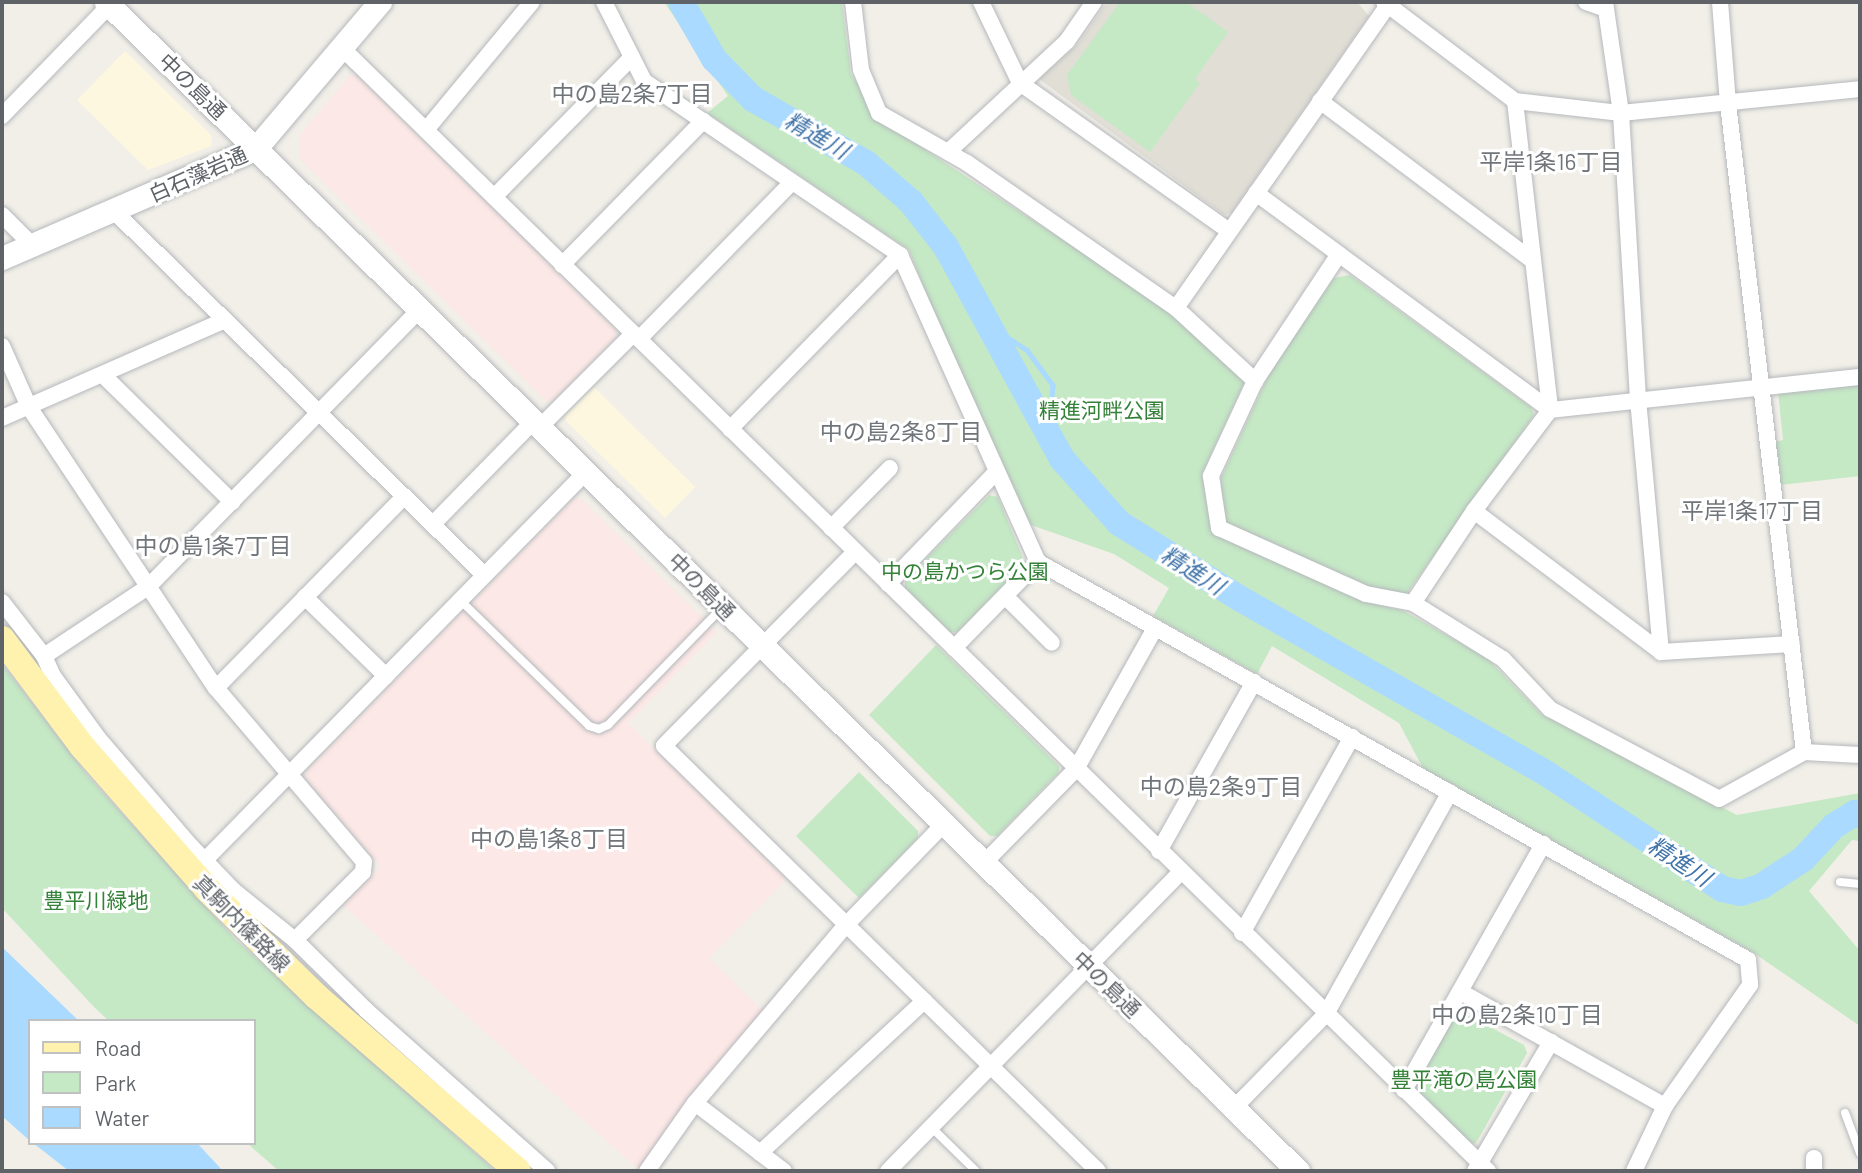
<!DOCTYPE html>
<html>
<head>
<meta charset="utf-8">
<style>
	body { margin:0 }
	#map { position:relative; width:1862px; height:1173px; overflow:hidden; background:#f1efe8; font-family:Barlow,"Noto Sans JP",sans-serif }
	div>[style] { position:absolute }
	.commercial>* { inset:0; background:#fef7e0 }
	.education>* { inset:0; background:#e1ded6 }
	.medical>* { inset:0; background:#fce8e6 }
	.green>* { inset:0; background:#c5e8c5 }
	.water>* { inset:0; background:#aadaff }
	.stream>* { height:4.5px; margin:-2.25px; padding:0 2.25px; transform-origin:2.25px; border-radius:2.25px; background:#aadaff }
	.river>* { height:26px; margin:-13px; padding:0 13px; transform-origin:13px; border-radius:13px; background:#aadaff }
	.roads { filter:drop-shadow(0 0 2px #b5b8bc) drop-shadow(0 0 2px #b5b8bc) }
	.lane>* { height:8px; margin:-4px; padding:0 4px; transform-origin:4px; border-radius:4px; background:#fff }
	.street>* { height:16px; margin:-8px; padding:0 8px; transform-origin:8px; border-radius:8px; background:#fff }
	.secondary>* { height:23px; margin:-11.5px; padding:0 11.5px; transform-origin:11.5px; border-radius:11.5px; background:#fff }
	.primary>* { height:26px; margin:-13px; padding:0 13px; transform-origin:13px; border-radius:13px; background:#fff2af }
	span { translate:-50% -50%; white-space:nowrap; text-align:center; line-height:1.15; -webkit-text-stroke:6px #fff; paint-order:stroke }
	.street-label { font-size:21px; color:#5f6368 }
	.park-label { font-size:21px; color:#348238 }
	.neighbourhood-label { font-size:23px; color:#70757a }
	.water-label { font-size:23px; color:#4174aa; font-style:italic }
	.frame { position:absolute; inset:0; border:4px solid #5f6368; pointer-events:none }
	.legend { position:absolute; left:28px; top:1019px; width:228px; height:126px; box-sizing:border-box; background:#fff; border:2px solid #bfc1c3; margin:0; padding:9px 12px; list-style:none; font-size:21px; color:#5f6368 }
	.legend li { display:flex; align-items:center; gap:14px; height:35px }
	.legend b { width:35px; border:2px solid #bfc1c3 }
</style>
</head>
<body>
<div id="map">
	<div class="commercial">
		<div style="clip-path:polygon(125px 51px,212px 136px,211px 146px,148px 170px,77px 100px)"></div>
		<div style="clip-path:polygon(594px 387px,695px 487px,665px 518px,566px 421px,566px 415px)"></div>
	</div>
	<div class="education">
		<div style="clip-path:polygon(1107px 2px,1357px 2px,1369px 16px,1231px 213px,1224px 215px,1039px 79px,1077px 45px)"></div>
	</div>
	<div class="medical">
		<div style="clip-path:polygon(350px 75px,357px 75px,616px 330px,616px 337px,553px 401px,546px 401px,300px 159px,299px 136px)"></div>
		<div style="clip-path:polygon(574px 498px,580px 498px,717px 632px,628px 723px,787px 879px,709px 958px,764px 1012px,640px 1171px,343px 905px,380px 867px,305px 778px,305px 772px)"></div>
	</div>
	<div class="green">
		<div style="clip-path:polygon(664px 2px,842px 2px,851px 74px,884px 123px,1161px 304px,1245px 381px,1202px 474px,1212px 532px,1363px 601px,1404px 611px,1488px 659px,1541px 714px,1737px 815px,1860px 793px,1860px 841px,1852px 840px,1809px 891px,1860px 951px,1860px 1026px,1754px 953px,1424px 770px,1399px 723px,1272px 646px,1257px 674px,1153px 616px,1169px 588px,1114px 554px,1031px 525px,981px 430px,909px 250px,707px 113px,728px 96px)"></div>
		<div style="clip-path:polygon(1120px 2px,1186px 2px,1228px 32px,1195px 79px,1200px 83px,1150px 152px,1071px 95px,1067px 75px)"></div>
		<div style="clip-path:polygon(1350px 275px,1532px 408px,1534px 415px,1405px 596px,1370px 587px,1223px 521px,1221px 478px,1274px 363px,1334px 278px)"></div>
		<div style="clip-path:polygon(1860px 383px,1860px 476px,1780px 485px,1775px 442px,1783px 440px,1778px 391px)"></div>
		<div style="clip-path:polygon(989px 495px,998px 497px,1025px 563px,957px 632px,950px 632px,905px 588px,905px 580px)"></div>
		<div style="clip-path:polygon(936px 645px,1059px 766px,1059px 772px,997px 836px,990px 836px,869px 715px)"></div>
		<div style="clip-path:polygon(2px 664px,88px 776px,236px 940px,495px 1171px,279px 1171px,247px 1143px,254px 1143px,254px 1021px,109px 1021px,95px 1008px,2px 908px)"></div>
		<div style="clip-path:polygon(859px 772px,918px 831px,918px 838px,859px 898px,796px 836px)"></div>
		<div style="clip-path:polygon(1460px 1011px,1524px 1045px,1527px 1053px,1476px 1143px,1467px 1145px,1412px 1094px,1454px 1012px)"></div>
	</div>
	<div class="water">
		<div style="clip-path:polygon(2px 947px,79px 1021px,30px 1021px,30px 1141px,2px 1116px)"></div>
		<div style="clip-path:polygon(33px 1143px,197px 1143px,223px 1171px,69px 1171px)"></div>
	</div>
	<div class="stream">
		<div style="left:992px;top:327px;width:42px;rotate:33.3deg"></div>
		<div style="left:1027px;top:350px;width:44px;rotate:53.4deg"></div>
		<div style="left:1053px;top:385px;width:45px;rotate:95.1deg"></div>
	</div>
	<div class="river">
		<div style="left:681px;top:2px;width:66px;rotate:59.9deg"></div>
		<div style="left:714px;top:59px;width:56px;rotate:45.7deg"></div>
		<div style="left:753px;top:99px;width:130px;rotate:29.5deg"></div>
		<div style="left:866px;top:163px;width:60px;rotate:40.9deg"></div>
		<div style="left:911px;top:202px;width:57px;rotate:52.1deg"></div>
		<div style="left:946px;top:247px;width:242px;rotate:61.3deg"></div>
		<div style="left:1062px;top:459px;width:86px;rotate:48.3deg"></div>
		<div style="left:1119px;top:523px;width:142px;rotate:32deg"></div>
		<div style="left:1239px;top:598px;width:348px;rotate:29.7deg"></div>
		<div style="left:1541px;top:770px;width:217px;rotate:33.3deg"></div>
		<div style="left:1722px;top:889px;width:19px;rotate:12deg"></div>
		<div style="left:1741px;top:893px;width:22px;rotate:-18deg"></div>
		<div style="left:1762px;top:886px;width:49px;rotate:-33.4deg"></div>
		<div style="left:1803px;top:859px;width:45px;rotate:-46.8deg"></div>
		<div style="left:1834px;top:826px;width:25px;rotate:-32deg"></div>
		<div style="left:1855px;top:813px;width:5px;rotate:22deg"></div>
	</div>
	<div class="roads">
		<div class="lane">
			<div style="left:460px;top:600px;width:180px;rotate:44.3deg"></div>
			<div style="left:589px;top:726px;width:10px;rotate:17deg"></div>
			<div style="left:599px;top:729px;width:10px;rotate:-24deg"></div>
			<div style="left:608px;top:725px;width:162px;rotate:-45.8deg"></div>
			<div style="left:1840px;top:882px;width:20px;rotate:6deg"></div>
			<div style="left:1845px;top:1113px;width:43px;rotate:69.4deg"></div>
			<div style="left:931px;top:1127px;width:63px;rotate:44.4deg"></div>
		</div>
		<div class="street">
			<div style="left:604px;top:2px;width:89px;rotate:63.1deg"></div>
			<div style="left:644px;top:81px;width:310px;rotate:34.2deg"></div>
			<div style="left:900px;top:255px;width:337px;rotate:65.8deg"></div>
			<div style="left:1038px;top:562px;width:814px;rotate:29.27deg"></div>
			<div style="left:1748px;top:960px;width:25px;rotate:85deg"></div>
			<div style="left:1750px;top:985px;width:148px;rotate:125.1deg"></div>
			<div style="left:1665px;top:1106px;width:72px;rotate:115.5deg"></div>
			<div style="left:853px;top:2px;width:68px;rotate:83.3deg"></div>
			<div style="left:861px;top:70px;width:47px;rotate:67.3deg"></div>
			<div style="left:879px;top:113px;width:101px;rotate:29.6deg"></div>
			<div style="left:967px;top:163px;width:254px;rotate:34.8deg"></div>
			<div style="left:1176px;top:308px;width:108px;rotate:42.7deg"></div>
			<div style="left:1255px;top:381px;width:152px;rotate:-56.5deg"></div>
			<div style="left:981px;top:2px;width:90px;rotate:64.3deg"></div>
			<div style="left:1020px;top:83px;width:256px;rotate:35.3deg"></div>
			<div style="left:1384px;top:2px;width:164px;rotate:37.1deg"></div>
			<div style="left:1515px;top:101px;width:107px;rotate:6.5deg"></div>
			<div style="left:1621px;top:113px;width:240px;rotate:-5.7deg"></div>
			<div style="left:1586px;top:2px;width:21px;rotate:19deg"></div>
			<div style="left:1605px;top:2px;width:112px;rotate:81.8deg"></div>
			<div style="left:1621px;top:113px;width:287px;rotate:86.6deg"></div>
			<div style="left:1638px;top:399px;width:254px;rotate:84.8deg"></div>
			<div style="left:1720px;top:2px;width:101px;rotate:85.5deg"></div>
			<div style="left:1728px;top:103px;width:653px;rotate:83.32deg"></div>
			<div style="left:342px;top:48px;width:1605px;rotate:44.42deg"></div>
			<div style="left:1320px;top:101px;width:265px;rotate:36.9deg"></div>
			<div style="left:1515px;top:101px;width:311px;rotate:83.5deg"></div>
			<div style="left:1550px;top:410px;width:126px;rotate:127deg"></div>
			<div style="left:1474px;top:511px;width:110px;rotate:123.5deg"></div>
			<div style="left:1413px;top:603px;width:106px;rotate:31.9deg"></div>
			<div style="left:1503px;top:659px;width:69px;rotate:46.8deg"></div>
			<div style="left:1550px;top:709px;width:191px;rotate:28deg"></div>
			<div style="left:1719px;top:799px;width:97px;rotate:-28.9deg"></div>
			<div style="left:1804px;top:752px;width:56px;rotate:3.1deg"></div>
			<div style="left:2px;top:116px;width:155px;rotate:-45.8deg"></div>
			<div style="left:426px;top:130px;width:166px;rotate:-50.4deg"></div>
			<div style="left:948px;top:152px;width:163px;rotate:-43deg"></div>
			<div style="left:1067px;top:41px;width:47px;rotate:-55.3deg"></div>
			<div style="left:1256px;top:193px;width:365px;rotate:36.4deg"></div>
			<div style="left:1550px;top:410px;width:312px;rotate:-6.1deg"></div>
			<div style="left:494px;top:197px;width:195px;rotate:-45.4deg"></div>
			<div style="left:114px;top:211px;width:519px;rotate:44.53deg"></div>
			<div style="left:2px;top:215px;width:42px;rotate:45deg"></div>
			<div style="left:562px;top:265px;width:202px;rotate:-45.6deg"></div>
			<div style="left:1176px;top:308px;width:373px;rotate:-55deg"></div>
			<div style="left:639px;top:339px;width:219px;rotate:-45.7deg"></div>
			<div style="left:2px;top:346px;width:67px;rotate:66.1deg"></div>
			<div style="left:29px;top:407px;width:338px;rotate:56.4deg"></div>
			<div style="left:216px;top:688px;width:228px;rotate:49.6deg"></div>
			<div style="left:364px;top:862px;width:10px;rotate:96deg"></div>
			<div style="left:363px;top:872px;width:96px;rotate:135deg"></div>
			<div style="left:104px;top:376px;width:180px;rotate:44.5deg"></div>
			<div style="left:1255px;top:381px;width:105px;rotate:114.9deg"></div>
			<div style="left:1211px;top:476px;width:53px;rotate:81.3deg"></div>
			<div style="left:1219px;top:528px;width:161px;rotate:24.2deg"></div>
			<div style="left:1366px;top:594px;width:48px;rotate:10.8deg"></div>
			<div style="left:2px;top:418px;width:244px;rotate:-23.7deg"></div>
			<div style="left:540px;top:427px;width:132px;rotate:-45deg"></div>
			<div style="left:730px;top:429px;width:243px;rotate:-45.7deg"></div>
			<div style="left:1474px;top:511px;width:234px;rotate:37deg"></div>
			<div style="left:1661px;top:652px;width:131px;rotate:-3.5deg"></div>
			<div style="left:433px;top:524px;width:144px;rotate:-45.6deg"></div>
			<div style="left:831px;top:528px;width:84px;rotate:-45.5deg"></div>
			<div style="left:855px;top:552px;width:272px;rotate:134.6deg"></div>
			<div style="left:664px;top:746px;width:607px;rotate:44.4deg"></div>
			<div style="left:888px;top:584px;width:156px;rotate:-46deg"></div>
			<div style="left:1005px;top:596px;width:66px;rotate:45deg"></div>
			<div style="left:305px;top:597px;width:113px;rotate:44.3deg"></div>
			<div style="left:2px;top:602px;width:68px;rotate:52.1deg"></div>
			<div style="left:44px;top:656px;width:22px;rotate:66deg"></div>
			<div style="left:53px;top:676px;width:77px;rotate:54deg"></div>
			<div style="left:98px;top:738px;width:137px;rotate:49.4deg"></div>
			<div style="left:187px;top:842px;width:68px;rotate:46.2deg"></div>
			<div style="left:234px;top:891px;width:78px;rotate:38.8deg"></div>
			<div style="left:295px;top:940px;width:101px;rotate:44.6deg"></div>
			<div style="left:367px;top:1011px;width:241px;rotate:41.6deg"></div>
			<div style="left:954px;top:648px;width:120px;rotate:-45.7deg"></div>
			<div style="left:44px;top:656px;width:125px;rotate:-33.6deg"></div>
			<div style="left:148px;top:587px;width:389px;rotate:-45.6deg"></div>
			<div style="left:216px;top:688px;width:269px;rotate:-45.5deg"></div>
			<div style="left:1159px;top:851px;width:194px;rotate:-60.7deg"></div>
			<div style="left:205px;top:860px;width:544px;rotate:-45.52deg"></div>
			<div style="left:984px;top:863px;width:132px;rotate:-45.6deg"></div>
			<div style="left:1076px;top:769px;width:162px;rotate:-60.7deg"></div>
			<div style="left:1242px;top:933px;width:225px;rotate:-60.7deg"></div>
			<div style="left:1461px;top:992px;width:234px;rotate:29.2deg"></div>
			<div style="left:1404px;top:1090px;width:283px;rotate:-60.5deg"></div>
			<div style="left:695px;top:1103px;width:112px;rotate:37.4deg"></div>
			<div style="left:1234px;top:1108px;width:132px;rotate:-45.6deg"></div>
			<div style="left:1326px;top:1014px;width:254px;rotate:-60.8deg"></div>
			<div style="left:760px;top:1153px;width:224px;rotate:-42.8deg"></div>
			<div style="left:1814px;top:1158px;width:13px;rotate:90deg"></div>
			<div style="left:647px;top:1171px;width:83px;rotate:-54.8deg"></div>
			<div style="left:695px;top:1103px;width:233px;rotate:-49.7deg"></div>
			<div style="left:846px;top:925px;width:141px;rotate:-45.9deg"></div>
			<div style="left:888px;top:1171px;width:419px;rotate:-45.6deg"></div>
			<div style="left:1475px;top:1171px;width:150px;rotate:-59.5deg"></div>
		</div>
		<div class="secondary">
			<div style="left:106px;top:2px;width:1670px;rotate:44.44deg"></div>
			<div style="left:2px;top:258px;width:277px;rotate:-23.4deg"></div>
			<div style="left:256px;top:148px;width:192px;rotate:-49.7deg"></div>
		</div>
		<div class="primary">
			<div style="left:2px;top:639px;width:134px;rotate:53.2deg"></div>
			<div style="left:82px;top:746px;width:190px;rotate:48.8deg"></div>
			<div style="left:207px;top:889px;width:153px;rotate:44.5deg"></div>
			<div style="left:316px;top:996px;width:267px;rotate:40.9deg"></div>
		</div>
	</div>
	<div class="street-label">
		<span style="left:193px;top:86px;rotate:44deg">中の島通</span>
		<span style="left:198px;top:174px;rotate:-24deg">白石藻岩通</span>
		<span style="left:702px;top:586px;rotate:45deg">中の島通</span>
		<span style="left:242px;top:923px;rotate:45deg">真駒内篠路線</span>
		<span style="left:1107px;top:984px;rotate:44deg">中の島通</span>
	</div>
	<div class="park-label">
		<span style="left:1102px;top:410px">精進河畔公園</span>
		<span style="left:965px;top:571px">中の島かつら公園</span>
		<span style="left:96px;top:900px">豊平川緑地</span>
		<span style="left:1464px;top:1079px">豊平滝の島公園</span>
	</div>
	<div class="neighbourhood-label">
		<span style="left:632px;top:93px">中の島2条7丁目</span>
		<span style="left:1551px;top:161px">平岸1条16丁目</span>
		<span style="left:901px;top:431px">中の島2条8丁目</span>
		<span style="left:1752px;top:510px">平岸1条17丁目</span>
		<span style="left:213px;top:545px">中の島1条7丁目</span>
		<span style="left:1221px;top:786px">中の島2条9丁目</span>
		<span style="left:549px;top:838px">中の島1条8丁目</span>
		<span style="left:1517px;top:1014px">中の島2条10丁目</span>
	</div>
	<div class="water-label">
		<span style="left:817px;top:135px;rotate:30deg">精進川</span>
		<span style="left:1193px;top:570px;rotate:32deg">精進川</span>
		<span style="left:1680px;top:861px;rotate:33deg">精進川</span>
	</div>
	<div class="frame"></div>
	<ul class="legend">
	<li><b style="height:9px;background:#fff2af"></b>Road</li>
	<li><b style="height:19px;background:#c5e8c5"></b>Park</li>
	<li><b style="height:19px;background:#aadaff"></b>Water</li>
	</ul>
</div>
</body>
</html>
